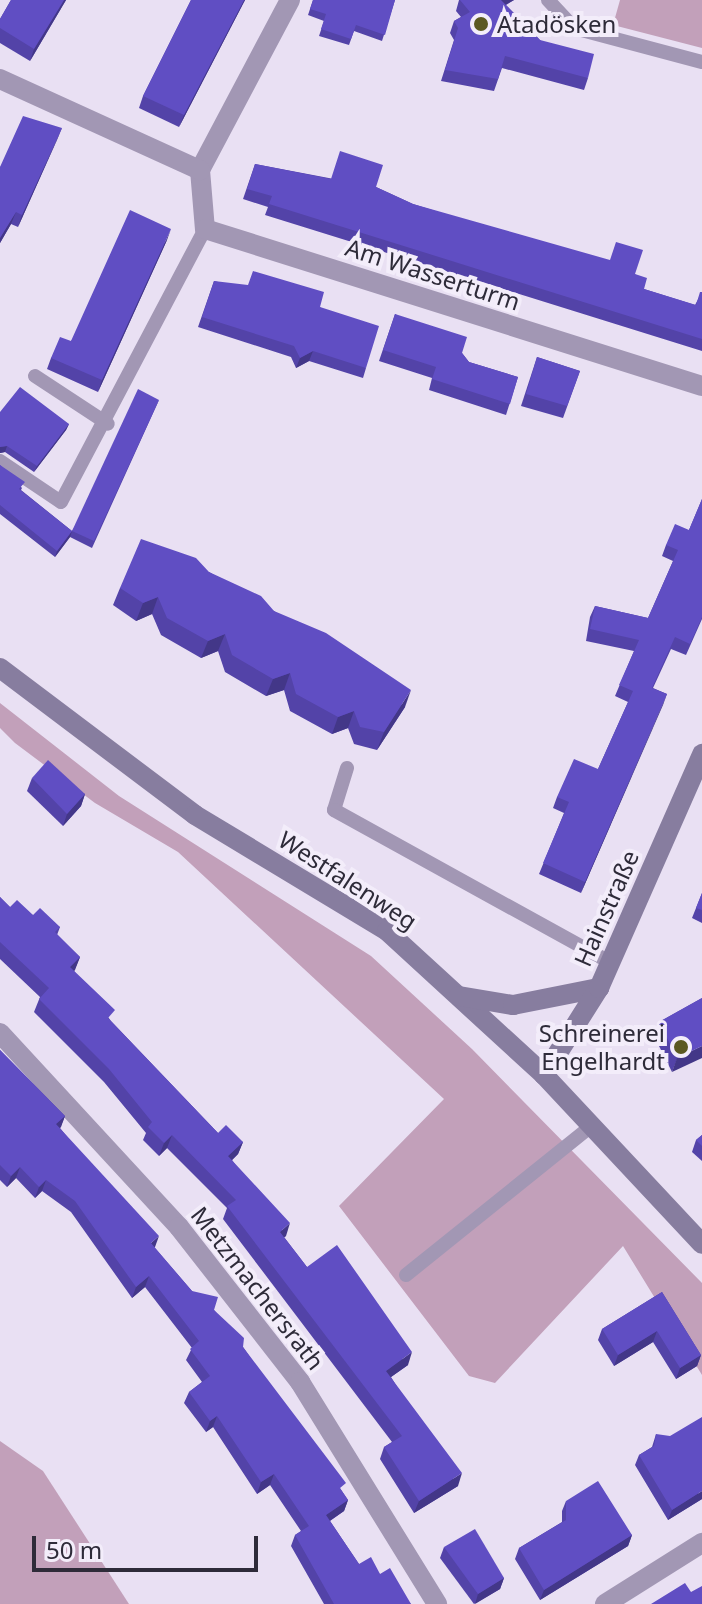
<!DOCTYPE html>
<html>
<head>
<meta charset="utf-8">
<style>
	body { margin:0 }
	#map { position:relative; width:702px; height:1604px; overflow:hidden; background:#e9e0f3; font-family:"Noto Sans",sans-serif }
	div>[style] { position:absolute }
	.green>* { inset:0; background:#c2a0ba }
	.lane>* { height:14px; margin:-7px; padding:0 7px; transform-origin:7px; border-radius:7px; background:#a297b4 }
	.street>* { height:20px; margin:-10px; padding:0 10px; transform-origin:10px; border-radius:10px; background:#a297b4 }
	.secondary>* { height:20px; margin:-10px; padding:0 10px; transform-origin:10px; border-radius:10px; background:#877d9f }
	.wall>* { inset:0; background:#5343a8 }
	.shaded-wall>* { inset:0; background:#433788 }
	.building>* { inset:0; background:#604ec3 }
	.dots>* { width:22px; height:22px; translate:-50% -50%; box-sizing:border-box; border:4px solid #f3edfa; border-radius:50% }
	span { translate:-50% -50%; white-space:nowrap; text-align:center; line-height:1.15; -webkit-text-stroke:8px #f3edfa; paint-order:stroke }
	.poi-label { font-size:24px; color:#2e2b39 }
	.left { translate:0 -50%; text-align:left }
	.right { translate:-100% -50%; text-align:right }
	.street-label { font-size:24px; color:#2e2b39 }
	.scale { position:absolute; left:32px; top:1536px; width:226px; height:36px; box-sizing:border-box; border:4px solid #2e2b39; border-top:0; padding-left:10px; font-size:24px; line-height:28px; white-space:nowrap; color:#2e2b39; -webkit-text-stroke:6px #f3edfa; paint-order:stroke }
</style>
</head>
<body>
<div id="map">
	<div class="green">
		<div style="clip-path:polygon(620px 0,702px 0,702px 48px,613px 25px)"></div>
		<div style="clip-path:polygon(0 703px,119px 796px,371px 956px,472px 1049px,702px 1283px,702px 1375px,623px 1246px,495px 1383px,469px 1376px,339px 1206px,444px 1099px,178px 852px,95px 803px,15px 743px,0 728px)"></div>
		<div style="clip-path:polygon(0 1441px,43px 1471px,129px 1604px,0 1604px)"></div>
	</div>
	<div class="lane">
		<div style="left:548px;top:0;width:38px;rotate:47deg"></div>
		<div style="left:574px;top:28px;width:132px;rotate:14.9deg"></div>
		<div style="left:35px;top:376px;width:87px;rotate:33.3deg"></div>
		<div style="left:0;top:461px;width:73px;rotate:33.9deg"></div>
		<div style="left:61px;top:502px;width:309px;rotate:-62.2deg"></div>
		<div style="left:347px;top:768px;width:44px;rotate:107.2deg"></div>
		<div style="left:334px;top:810px;width:316px;rotate:28.9deg"></div>
		<div style="left:406px;top:1275px;width:238px;rotate:-38.8deg"></div>
	</div>
	<div class="street">
		<div style="left:290px;top:0;width:192px;rotate:117.9deg"></div>
		<div style="left:200px;top:170px;width:59px;rotate:85.2deg"></div>
		<div style="left:205px;top:229px;width:521px;rotate:17.53deg"></div>
		<div style="left:0;top:79px;width:220px;rotate:24.5deg"></div>
		<div style="left:0;top:1033px;width:264px;rotate:47.3deg"></div>
		<div style="left:179px;top:1227px;width:197px;rotate:52deg"></div>
		<div style="left:300px;top:1382px;width:261px;rotate:58.3deg"></div>
		<div style="left:605px;top:1604px;width:115px;rotate:-32.2deg"></div>
	</div>
	<div class="secondary">
		<div style="left:0;top:668px;width:244px;rotate:37deg"></div>
		<div style="left:195px;top:815px;width:224px;rotate:31.1deg"></div>
		<div style="left:387px;top:931px;width:213px;rotate:42.5deg"></div>
		<div style="left:544px;top:1075px;width:231px;rotate:46.9deg"></div>
		<div style="left:459px;top:996px;width:55px;rotate:9.5deg"></div>
		<div style="left:513px;top:1005px;width:88px;rotate:-11.2deg"></div>
		<div style="left:544px;top:1075px;width:103px;rotate:-57.7deg"></div>
		<div style="left:599px;top:988px;width:256px;rotate:-66.2deg"></div>
	</div>
	<div class="wall">
		<div style="clip-path:polygon(11px 0,66px 0,30px 61px,0 43px,0 19px)"></div>
		<div style="clip-path:polygon(191px 0,245px 0,179px 127px,139px 108px,143px 96px)"></div>
		<div style="clip-path:polygon(313px 0,395px 0,382px 41px,354px 31px,349px 45px,319px 36px,324px 21px,308px 15px)"></div>
		<div style="clip-path:polygon(459px 0,514px 0,506px 5px,540px 40px,588px 78px,584px 90px,502px 68px,494px 91px,441px 81px,454px 40px,450px 33px,454px 21px,461px 17px,456px 11px)"></div>
		<div style="clip-path:polygon(62px 128px,18px 227px,11px 224px,0 243px,0 167px)"></div>
		<div style="clip-path:polygon(255px 164px,376px 187px,413px 204px,635px 274px,644px 289px,695px 305px,702px 292px,702px 351px,265px 215px,268px 207px,243px 199px)"></div>
		<div style="clip-path:polygon(167px 240px,98px 392px,47px 369px,51px 358px,71px 341px)"></div>
		<div style="clip-path:polygon(214px 281px,320px 307px,366px 368px,363px 378px,309px 361px,296px 368px,291px 357px,198px 327px)"></div>
		<div style="clip-path:polygon(395px 314px,462px 353px,469px 362px,518px 377px,506px 415px,429px 390px,432px 378px,379px 361px)"></div>
		<div style="clip-path:polygon(537px 357px,580px 371px,563px 418px,521px 406px)"></div>
		<div style="clip-path:polygon(159px 400px,92px 548px,70px 537px,55px 557px,0 514px,0 465px,22px 488px,21px 490px,72px 531px)"></div>
		<div style="clip-path:polygon(0 412px,69px 424px,66px 430px,34px 472px,5px 452px,0 453px)"></div>
		<div style="clip-path:polygon(702px 499px,702px 619px,686px 655px,671px 649px,653px 688px,667px 694px,581px 893px,539px 874px,564px 813px,553px 808px,557px 797px,598px 769px,628px 702px,615px 696px,634px 651px,586px 641px,590px 617px,595px 606px,648px 618px,673px 561px,662px 556px,666px 545px,689px 530px)"></div>
		<div style="clip-path:polygon(209px 572px,274px 611px,405px 707px,377px 750px,354px 744px,348px 728px,332px 734px,290px 711px,284px 690px,266px 696px,225px 672px,218px 651px,201px 658px,161px 635px,152px 614px,136px 621px,113px 605px,120px 588px)"></div>
		<div style="clip-path:polygon(32px 778px,85px 794px,81px 806px,63px 826px,27px 791px)"></div>
		<div style="clip-path:polygon(702px 893px,702px 923px,692px 918px)"></div>
		<div style="clip-path:polygon(0 897px,10px 907px,33px 915px,60px 927px,57px 935px,80px 957px,74px 971px,111px 1021px,218px 1133px,243px 1142px,238px 1154px,232px 1160px,286px 1236px,284px 1237px,307px 1267px,408px 1365px,391px 1377px,458px 1486px,414px 1513px,380px 1459px,384px 1447px,392px 1442px,223px 1219px,227px 1208px,167px 1148px,159px 1156px,143px 1140px,146px 1133px,104px 1082px,34px 1012px,40px 997px,0 959px)"></div>
		<div style="clip-path:polygon(702px 998px,672px 1072px,654px 1036px,659px 1022px)"></div>
		<div style="clip-path:polygon(0 1050px,65px 1116px,60px 1128px,154px 1247px,192px 1291px,214px 1310px,243px 1347px,348px 1500px,344px 1511px,330px 1521px,359px 1564px,380px 1574px,411px 1604px,324px 1604px,291px 1546px,295px 1535px,301px 1531px,270px 1485px,257px 1494px,213px 1427px,206px 1432px,184px 1403px,189px 1392px,202px 1382px,186px 1360px,192px 1348px,145px 1287px,132px 1298px,71px 1212px,42px 1191px,35px 1198px,16px 1178px,7px 1187px,0 1180px)"></div>
		<div style="clip-path:polygon(702px 1135px,702px 1161px,692px 1152px,696px 1140px)"></div>
		<div style="clip-path:polygon(662px 1292px,701px 1355px,697px 1366px,676px 1379px,653px 1342px,614px 1366px,598px 1340px,602px 1329px)"></div>
		<div style="clip-path:polygon(656px 1434px,702px 1499px,668px 1520px,635px 1465px,639px 1455px,652px 1447px)"></div>
		<div style="clip-path:polygon(566px 1501px,632px 1535px,628px 1546px,540px 1600px,515px 1559px,519px 1548px,562px 1522px,562px 1511px)"></div>
		<div style="clip-path:polygon(444px 1547px,504px 1578px,500px 1589px,474px 1604px,440px 1558px)"></div>
	</div>
	<div class="shaded-wall">
		<div style="clip-path:polygon(64px 0,66px 0,30px 61px,34px 49px)"></div>
		<div style="clip-path:polygon(244px 0,245px 0,179px 127px,184px 115px)"></div>
		<div style="clip-path:polygon(500px 0,514px 0,496px 10px)"></div>
		<div style="clip-path:polygon(62px 128px,57px 140px,18px 227px,22px 215px)"></div>
		<div style="clip-path:polygon(16px 212px,11px 224px,0 243px,0 238px)"></div>
		<div style="clip-path:polygon(171px 229px,167px 240px,98px 392px,102px 380px)"></div>
		<div style="clip-path:polygon(313px 351px,309px 361px,296px 368px,300px 358px)"></div>
		<div style="clip-path:polygon(69px 424px,66px 430px,34px 472px,37px 466px)"></div>
		<div style="clip-path:polygon(7px 446px,5px 452px,0 453px,0 447px)"></div>
		<div style="clip-path:polygon(72px 531px,70px 537px,55px 557px,57px 551px)"></div>
		<div style="clip-path:polygon(158px 597px,152px 614px,136px 621px,143px 603px)"></div>
		<div style="clip-path:polygon(225px 634px,218px 651px,201px 658px,208px 641px)"></div>
		<div style="clip-path:polygon(290px 673px,284px 690px,266px 696px,273px 679px)"></div>
		<div style="clip-path:polygon(411px 690px,405px 707px,377px 750px,384px 732px)"></div>
		<div style="clip-path:polygon(667px 694px,663px 705px,581px 893px,585px 882px)"></div>
		<div style="clip-path:polygon(354px 711px,348px 728px,332px 734px,338px 717px)"></div>
		<div style="clip-path:polygon(85px 794px,81px 806px,63px 826px,67px 814px)"></div>
		<div style="clip-path:polygon(80px 957px,75px 970px,66px 980px,70px 967px)"></div>
		<div style="clip-path:polygon(702px 1046px,702px 1058px,672px 1072px,677px 1058px)"></div>
		<div style="clip-path:polygon(65px 1116px,61px 1127px,52px 1136px,56px 1124px)"></div>
		<div style="clip-path:polygon(172px 1135px,167px 1148px,159px 1156px,164px 1143px)"></div>
		<div style="clip-path:polygon(243px 1142px,238px 1154px,224px 1168px,228px 1156px)"></div>
		<div style="clip-path:polygon(20px 1167px,16px 1178px,7px 1187px,11px 1176px)"></div>
		<div style="clip-path:polygon(46px 1180px,42px 1191px,35px 1198px,39px 1187px)"></div>
		<div style="clip-path:polygon(290px 1223px,286px 1236px,275px 1244px,280px 1232px)"></div>
		<div style="clip-path:polygon(159px 1236px,155px 1247px,146px 1254px,151px 1243px)"></div>
		<div style="clip-path:polygon(149px 1276px,145px 1287px,132px 1298px,136px 1287px)"></div>
		<div style="clip-path:polygon(657px 1331px,653px 1342px,614px 1366px,618px 1355px)"></div>
		<div style="clip-path:polygon(412px 1352px,408px 1365px,381px 1384px,386px 1371px)"></div>
		<div style="clip-path:polygon(701px 1355px,697px 1366px,676px 1379px,680px 1368px)"></div>
		<div style="clip-path:polygon(217px 1416px,213px 1427px,206px 1432px,210px 1421px)"></div>
		<div style="clip-path:polygon(462px 1473px,458px 1486px,414px 1513px,419px 1501px)"></div>
		<div style="clip-path:polygon(274px 1474px,270px 1485px,257px 1494px,261px 1482px)"></div>
		<div style="clip-path:polygon(702px 1491px,702px 1499px,668px 1520px,672px 1510px)"></div>
		<div style="clip-path:polygon(348px 1500px,344px 1511px,322px 1526px,326px 1515px)"></div>
		<div style="clip-path:polygon(632px 1535px,628px 1546px,540px 1600px,544px 1590px)"></div>
		<div style="clip-path:polygon(504px 1578px,500px 1589px,475px 1604px,478px 1594px)"></div>
	</div>
	<div class="building">
		<div style="clip-path:polygon(11px 0,64px 0,34px 49px,0 28px,0 19px)"></div>
		<div style="clip-path:polygon(191px 0,244px 0,184px 115px,143px 96px)"></div>
		<div style="clip-path:polygon(313px 0,395px 0,385px 35px,356px 25px,351px 39px,321px 29px,326px 14px,310px 9px)"></div>
		<div style="clip-path:polygon(460px 0,501px 0,540px 40px,594px 54px,588px 78px,505px 56px,498px 79px,445px 70px,458px 28px,454px 21px,470px 12px)"></div>
		<div style="clip-path:polygon(23px 116px,62px 128px,22px 215px,16px 212px,0 238px,0 167px)"></div>
		<div style="clip-path:polygon(340px 151px,383px 165px,376px 187px,413px 204px,610px 260px,616px 242px,643px 250px,635px 274px,647px 278px,644px 289px,696px 305px,700px 292px,702px 292px,702px 339px,269px 204px,272px 196px,247px 189px,255px 164px,331px 179px)"></div>
		<div style="clip-path:polygon(130px 210px,171px 229px,102px 380px,51px 358px,60px 337px,71px 341px)"></div>
		<div style="clip-path:polygon(253px 271px,324px 292px,320px 307px,379px 326px,366px 368px,313px 351px,300px 358px,294px 346px,202px 317px,214px 281px,248px 285px)"></div>
		<div style="clip-path:polygon(395px 314px,467px 337px,462px 353px,469px 362px,518px 377px,510px 404px,432px 379px,436px 367px,383px 350px)"></div>
		<div style="clip-path:polygon(537px 357px,580px 371px,567px 406px,526px 394px)"></div>
		<div style="clip-path:polygon(20px 387px,69px 424px,37px 466px,7px 446px,0 447px,0 412px)"></div>
		<div style="clip-path:polygon(138px 389px,159px 400px,94px 541px,72px 531px)"></div>
		<div style="clip-path:polygon(0 465px,25px 482px,19px 489px,72px 531px,57px 551px,0 505px)"></div>
		<div style="clip-path:polygon(702px 499px,702px 617px,690px 644px,675px 637px,652px 688px,667px 694px,585px 882px,543px 863px,569px 802px,557px 797px,574px 759px,598px 769px,633px 691px,619px 685px,639px 640px,590px 629px,595px 606px,648px 618px,678px 550px,666px 545px,675px 524px,689px 530px)"></div>
		<div style="clip-path:polygon(141px 539px,196px 558px,209px 572px,261px 596px,274px 611px,326px 633px,411px 690px,384px 732px,360px 727px,354px 711px,338px 717px,296px 694px,290px 673px,273px 679px,232px 655px,225px 634px,208px 641px,167px 618px,158px 597px,143px 603px,120px 588px)"></div>
		<div style="clip-path:polygon(48px 760px,85px 794px,67px 814px,32px 778px)"></div>
		<div style="clip-path:polygon(702px 893px,702px 910px,696px 908px)"></div>
		<div style="clip-path:polygon(0 897px,10px 907px,17px 900px,33px 915px,40px 908px,60px 927px,55px 932px,80px 957px,70px 967px,115px 1010px,108px 1018px,218px 1133px,226px 1125px,243px 1142px,228px 1156px,290px 1223px,280px 1232px,307px 1267px,337px 1245px,412px 1352px,386px 1371px,462px 1473px,419px 1501px,384px 1447px,402px 1436px,227px 1206px,236px 1200px,172px 1135px,164px 1143px,148px 1127px,152px 1122px,109px 1069px,39px 999px,49px 988px,0 942px)"></div>
		<div style="clip-path:polygon(702px 998px,702px 1046px,677px 1058px,659px 1022px)"></div>
		<div style="clip-path:polygon(0 1050px,65px 1116px,56px 1124px,159px 1236px,151px 1243px,192px 1291px,218px 1297px,214px 1310px,244px 1338px,243px 1347px,346px 1483px,340px 1488px,348px 1500px,326px 1515px,359px 1564px,371px 1557px,380px 1574px,390px 1568px,411px 1604px,334px 1604px,295px 1535px,309px 1526px,274px 1474px,261px 1482px,217px 1416px,210px 1421px,189px 1392px,210px 1376px,190px 1349px,199px 1341px,149px 1276px,136px 1287px,75px 1201px,46px 1180px,39px 1187px,20px 1167px,11px 1176px,0 1165px)"></div>
		<div style="clip-path:polygon(702px 1135px,702px 1146px,696px 1140px)"></div>
		<div style="clip-path:polygon(662px 1292px,701px 1355px,680px 1368px,657px 1331px,618px 1355px,602px 1329px)"></div>
		<div style="clip-path:polygon(702px 1417px,702px 1491px,672px 1510px,639px 1455px,654px 1446px,656px 1434px,670px 1436px)"></div>
		<div style="clip-path:polygon(598px 1481px,632px 1535px,544px 1590px,519px 1548px,566px 1520px,566px 1501px)"></div>
		<div style="clip-path:polygon(475px 1529px,504px 1578px,478px 1594px,444px 1547px)"></div>
		<div style="clip-path:polygon(685px 1583px,691px 1592px,702px 1586px,702px 1604px,651px 1604px)"></div>
	</div>
	<div class="dots">
		<div style="left:481px;top:24px;background:#5b5921"></div>
		<div style="left:681px;top:1047px;background:#5b5921"></div>
	</div>
	<div class="poi-label">
		<span class="left" style="left:497px;top:24px">Atadösken</span>
		<span class="right" style="left:665px;top:1047px">Schreinerei<br>Engelhardt</span>
	</div>
	<div class="street-label">
		<span style="left:433px;top:274px;rotate:18deg">Am Wasserturm</span>
		<span style="left:348px;top:880px;rotate:33deg">Westfalenweg</span>
		<span style="left:606px;top:908px;rotate:-66deg">Hainstraße</span>
		<span style="left:258px;top:1288px;rotate:52deg">Metzmachersrath</span>
	</div>
	<div class="scale">50 m</div>
</div>
</body>
</html>
